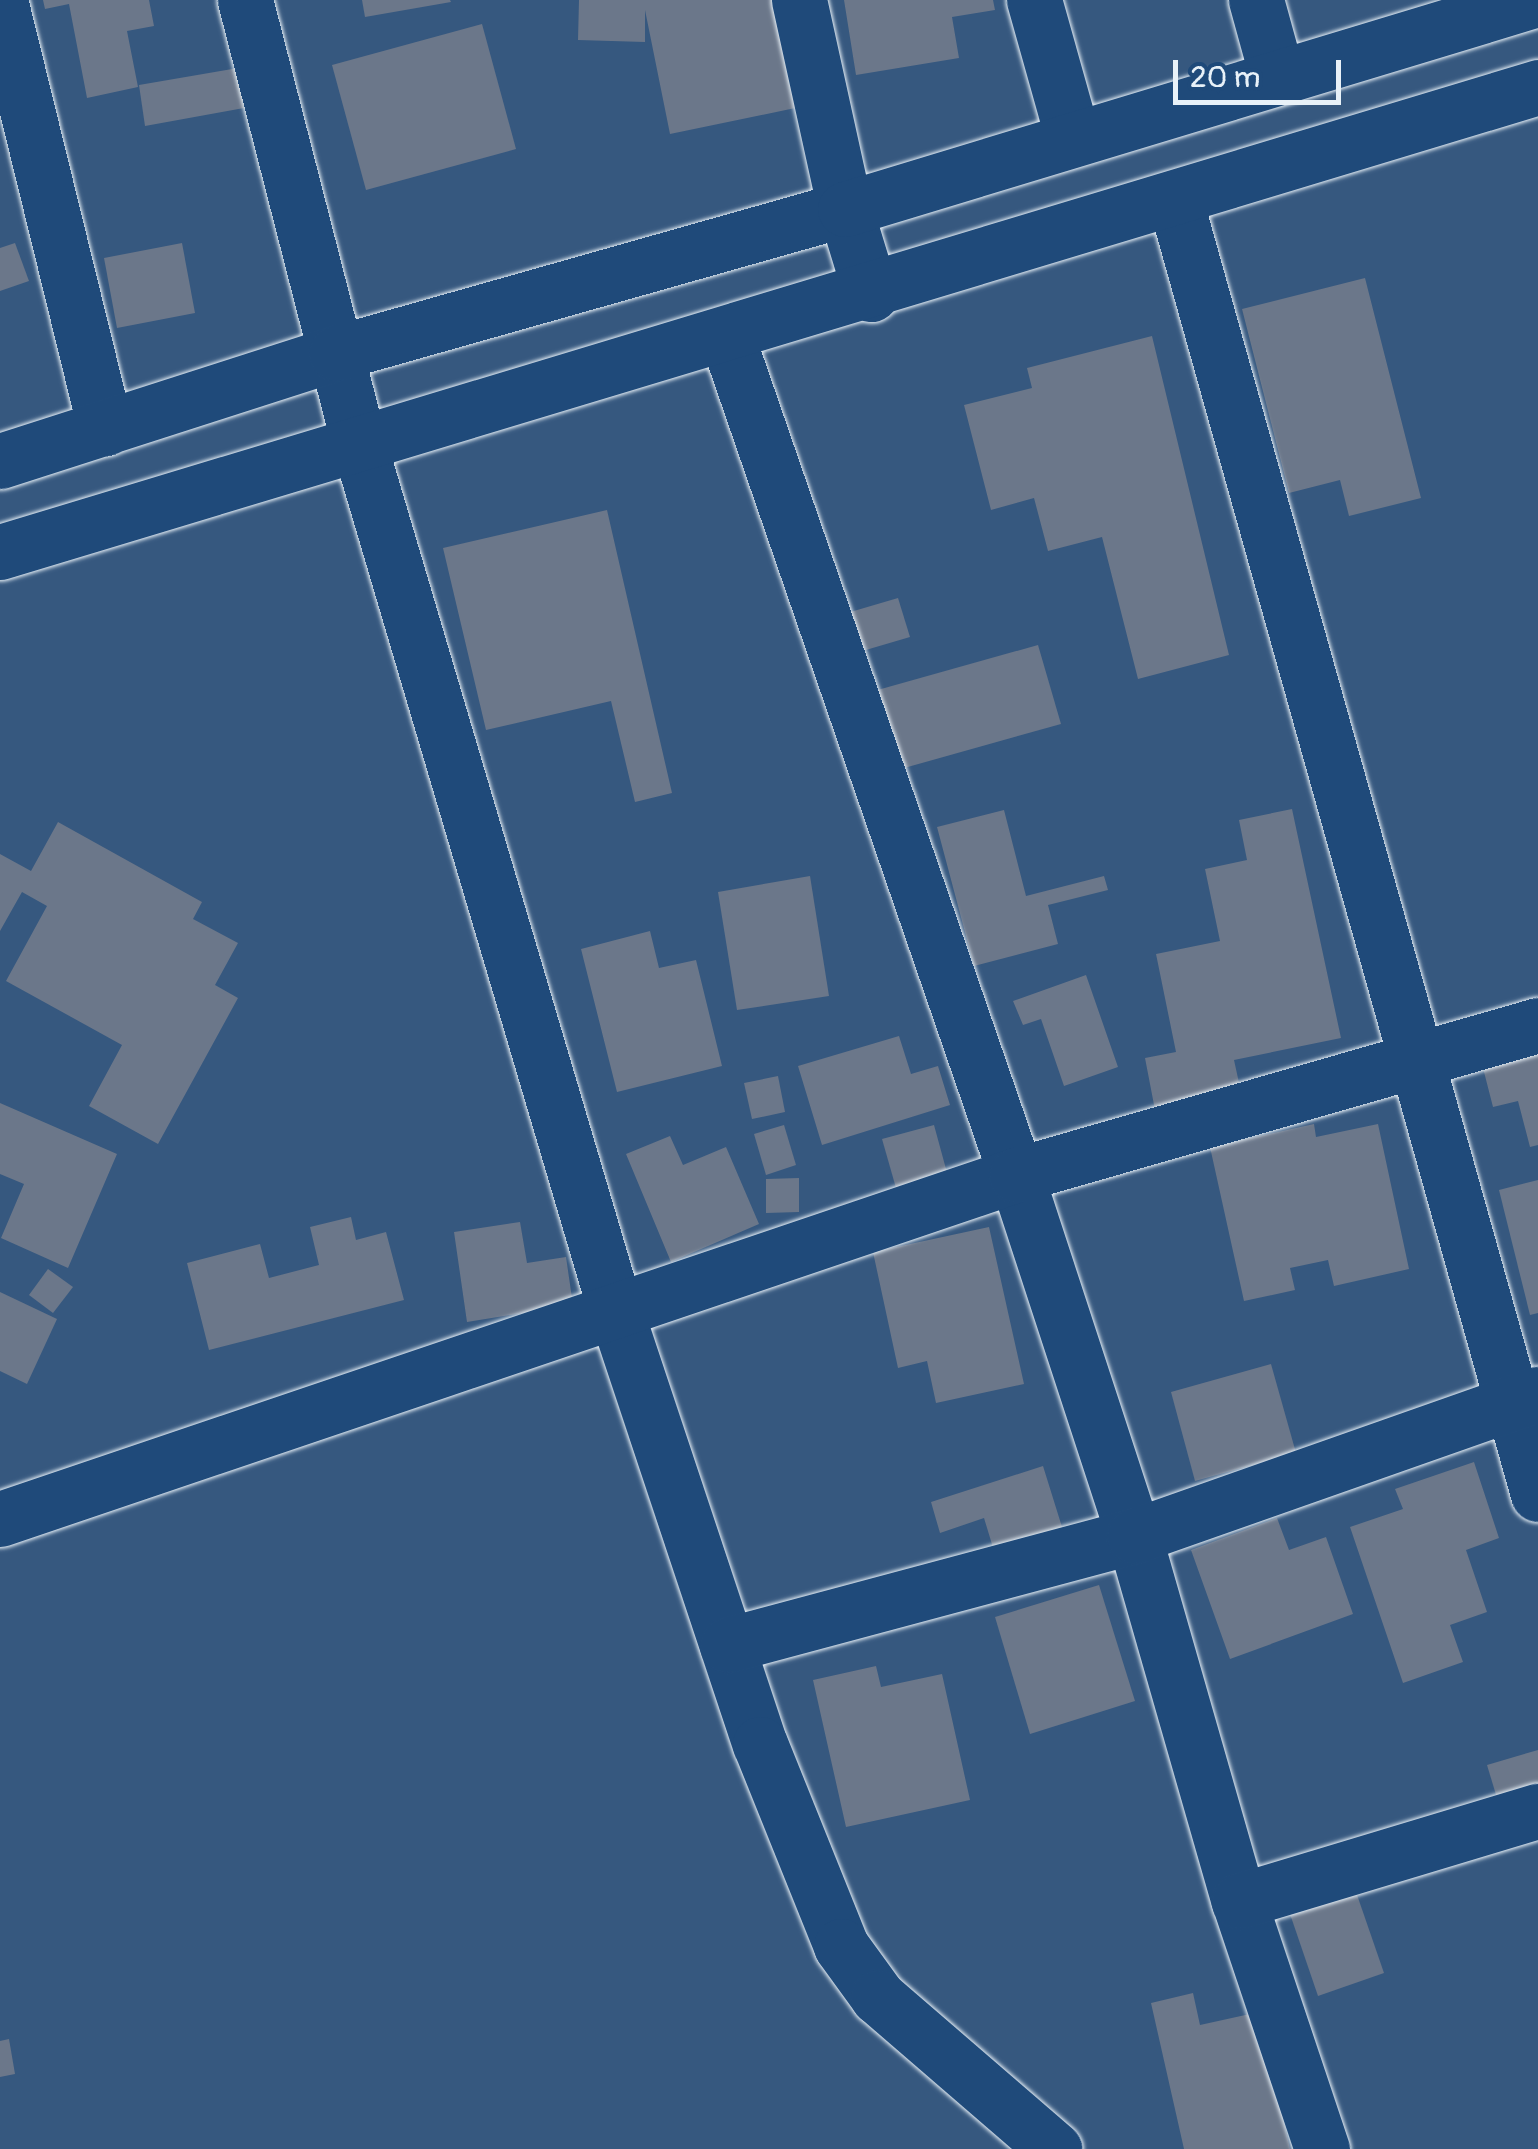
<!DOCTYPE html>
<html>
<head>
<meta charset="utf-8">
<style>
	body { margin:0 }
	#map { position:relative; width:1538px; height:2149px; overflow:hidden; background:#36587f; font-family:Pangolin,sans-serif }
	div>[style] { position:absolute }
	.building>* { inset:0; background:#6b778a }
	.roads { filter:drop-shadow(0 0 2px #e8f1f8) drop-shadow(0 0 2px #e8f1f8) }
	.minor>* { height:55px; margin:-27.5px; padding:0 27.5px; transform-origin:27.5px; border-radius:27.5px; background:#1f4a7a }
	.major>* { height:55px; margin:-27.5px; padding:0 27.5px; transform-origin:27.5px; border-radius:27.5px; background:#1f4a7a }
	span { translate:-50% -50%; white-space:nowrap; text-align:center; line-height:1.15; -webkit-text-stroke:8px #1f4a7a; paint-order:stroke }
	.scale { position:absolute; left:1173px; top:60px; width:168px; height:45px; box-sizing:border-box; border:5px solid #e8f1f8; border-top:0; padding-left:12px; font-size:30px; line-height:35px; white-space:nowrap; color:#e8f1f8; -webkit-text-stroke:8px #1f4a7a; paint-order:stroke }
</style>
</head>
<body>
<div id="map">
	<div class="building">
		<div style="clip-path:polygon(43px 0,149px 0,154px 26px,127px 31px,138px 87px,87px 98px,69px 4px,45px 9px)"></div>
		<div style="clip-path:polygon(362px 0,450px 0,451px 2px,365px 17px)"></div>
		<div style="clip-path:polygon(579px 0,779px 0,800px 107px,670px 134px,645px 10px,645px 42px,578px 40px)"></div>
		<div style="clip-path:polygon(844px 0,993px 0,995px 10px,952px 17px,959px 58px,856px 75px)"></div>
		<div style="clip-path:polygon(482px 24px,516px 149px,366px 190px,332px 65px)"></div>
		<div style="clip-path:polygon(238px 68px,244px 108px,145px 126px,139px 85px)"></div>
		<div style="clip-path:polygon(15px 243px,29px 281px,0 291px,0 248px)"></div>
		<div style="clip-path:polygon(182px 243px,195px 313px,117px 328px,104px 258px)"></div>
		<div style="clip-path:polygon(1365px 278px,1421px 498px,1349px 516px,1340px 480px,1289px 493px,1242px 309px)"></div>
		<div style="clip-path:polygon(1152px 336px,1229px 655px,1138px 679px,1102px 537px,1048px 551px,1034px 498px,991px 510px,964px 405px,1032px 388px,1027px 368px)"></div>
		<div style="clip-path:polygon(607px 510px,672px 793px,635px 802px,611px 701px,486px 730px,443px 548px)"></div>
		<div style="clip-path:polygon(898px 598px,910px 637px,859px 652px,847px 613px)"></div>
		<div style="clip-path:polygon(1038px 645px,1061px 724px,897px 770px,874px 691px)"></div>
		<div style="clip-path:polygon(1292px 809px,1341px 1038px,1234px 1060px,1241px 1092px,1155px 1110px,1145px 1058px,1176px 1052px,1156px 954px,1220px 941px,1205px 869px,1247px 860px,1239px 820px)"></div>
		<div style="clip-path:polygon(1004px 810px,1026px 896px,1104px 876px,1108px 890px,1048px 905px,1058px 944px,974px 966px,937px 827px)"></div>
		<div style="clip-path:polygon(58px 822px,202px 902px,193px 919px,238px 943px,215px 985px,238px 998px,158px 1144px,89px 1106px,122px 1045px,6px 981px,47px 906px,22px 892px,0 931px,0 854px,31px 871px)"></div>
		<div style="clip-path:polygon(810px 876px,829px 996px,737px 1010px,718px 892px)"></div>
		<div style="clip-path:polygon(650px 931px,659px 968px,696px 960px,722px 1066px,617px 1092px,581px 949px)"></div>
		<div style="clip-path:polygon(1086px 975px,1118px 1067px,1064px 1086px,1041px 1019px,1023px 1025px,1013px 1001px)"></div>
		<div style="clip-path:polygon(899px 1036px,911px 1074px,938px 1066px,950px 1105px,822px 1145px,798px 1066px)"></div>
		<div style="clip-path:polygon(1538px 1054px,1538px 1145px,1530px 1147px,1518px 1101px,1493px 1107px,1483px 1068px)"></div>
		<div style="clip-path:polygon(778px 1076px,785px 1112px,752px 1119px,744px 1083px)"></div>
		<div style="clip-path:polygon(0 1103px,117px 1154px,68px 1268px,1px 1238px,24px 1184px,0 1174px)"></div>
		<div style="clip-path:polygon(1314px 1124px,1316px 1137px,1378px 1124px,1409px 1269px,1334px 1286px,1328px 1260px,1290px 1268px,1295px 1290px,1244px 1301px,1210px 1147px)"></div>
		<div style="clip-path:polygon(784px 1125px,796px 1165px,766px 1175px,754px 1134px)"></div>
		<div style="clip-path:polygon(934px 1125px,949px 1180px,898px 1195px,882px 1139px)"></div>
		<div style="clip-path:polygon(670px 1136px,683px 1165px,726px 1147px,759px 1224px,671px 1262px,626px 1154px)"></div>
		<div style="clip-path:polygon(799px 1178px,799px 1212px,766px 1213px,766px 1179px)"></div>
		<div style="clip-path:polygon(1538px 1180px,1538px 1313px,1530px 1315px,1499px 1190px)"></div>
		<div style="clip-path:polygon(351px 1217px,356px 1240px,386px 1232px,404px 1300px,209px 1350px,187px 1263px,260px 1244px,269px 1278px,319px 1265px,310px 1227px)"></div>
		<div style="clip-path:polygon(520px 1222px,527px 1263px,566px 1257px,573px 1305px,467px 1322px,454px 1232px)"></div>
		<div style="clip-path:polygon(989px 1227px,1024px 1384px,936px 1403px,927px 1361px,898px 1368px,873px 1252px)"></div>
		<div style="clip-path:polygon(48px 1269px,73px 1287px,53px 1313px,29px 1295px)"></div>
		<div style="clip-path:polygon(0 1292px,57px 1319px,27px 1384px,0 1371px)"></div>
		<div style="clip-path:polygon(1271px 1364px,1296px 1453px,1195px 1481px,1171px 1392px)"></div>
		<div style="clip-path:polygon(1474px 1462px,1499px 1538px,1466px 1550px,1487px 1612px,1450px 1625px,1463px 1662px,1403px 1683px,1350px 1527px,1403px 1509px,1395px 1489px)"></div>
		<div style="clip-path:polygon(1043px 1466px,1067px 1543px,998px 1564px,984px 1518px,940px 1533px,931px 1502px)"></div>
		<div style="clip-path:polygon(1277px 1518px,1289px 1550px,1326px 1537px,1353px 1614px,1230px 1659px,1191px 1550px)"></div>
		<div style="clip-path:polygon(1099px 1585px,1135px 1701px,1030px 1734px,995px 1617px)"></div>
		<div style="clip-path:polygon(876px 1666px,881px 1687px,942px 1674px,970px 1800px,846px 1827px,813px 1680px)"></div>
		<div style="clip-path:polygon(1538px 1750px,1538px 1796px,1500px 1808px,1487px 1765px)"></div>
		<div style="clip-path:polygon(1355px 1889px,1384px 1973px,1318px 1996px,1289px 1911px)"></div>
		<div style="clip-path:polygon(1193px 1993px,1200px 2025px,1259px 2012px,1290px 2149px,1184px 2149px,1151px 2003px)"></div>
		<div style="clip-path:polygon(9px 2039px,15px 2074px,0 2077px,0 2041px)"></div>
	</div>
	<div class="roads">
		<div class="minor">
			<div style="left:0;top:0;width:441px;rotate:76.2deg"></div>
			<div style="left:245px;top:0;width:458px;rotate:75.6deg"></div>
			<div style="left:359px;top:444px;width:905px;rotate:73.51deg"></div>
			<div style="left:616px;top:1312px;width:455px;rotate:71.6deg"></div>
			<div style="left:760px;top:1744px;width:218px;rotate:68.1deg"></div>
			<div style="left:841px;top:1946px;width:63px;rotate:54deg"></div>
			<div style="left:878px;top:1997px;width:233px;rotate:40.8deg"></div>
			<div style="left:799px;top:0;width:214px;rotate:77.6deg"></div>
			<div style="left:845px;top:209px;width:89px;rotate:73deg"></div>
			<div style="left:1034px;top:0;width:144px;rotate:74.3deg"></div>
			<div style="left:1256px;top:0;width:79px;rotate:74.6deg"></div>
			<div style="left:1175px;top:200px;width:1344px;rotate:74.33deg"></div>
			<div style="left:727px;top:337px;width:886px;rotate:70.97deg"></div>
			<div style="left:1016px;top:1175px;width:380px;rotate:71.9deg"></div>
			<div style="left:1134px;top:1536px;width:380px;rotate:74deg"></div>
			<div style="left:1239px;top:1901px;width:262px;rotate:71.5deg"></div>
			<div style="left:0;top:1519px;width:1073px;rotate:-18.71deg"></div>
			<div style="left:1016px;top:1175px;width:543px;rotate:-16.03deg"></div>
			<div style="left:727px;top:1645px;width:421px;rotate:-15deg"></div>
			<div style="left:1134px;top:1536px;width:428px;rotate:-19.4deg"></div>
			<div style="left:1239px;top:1901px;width:312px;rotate:-16.8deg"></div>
		</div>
		<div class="major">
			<div style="left:0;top:461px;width:353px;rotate:-17.8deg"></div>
			<div style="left:336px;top:353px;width:529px;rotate:-15.8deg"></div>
			<div style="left:845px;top:209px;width:720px;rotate:-16.87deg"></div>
			<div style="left:0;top:552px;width:1607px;rotate:-16.82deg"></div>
		</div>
	</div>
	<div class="scale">20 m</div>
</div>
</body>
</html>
